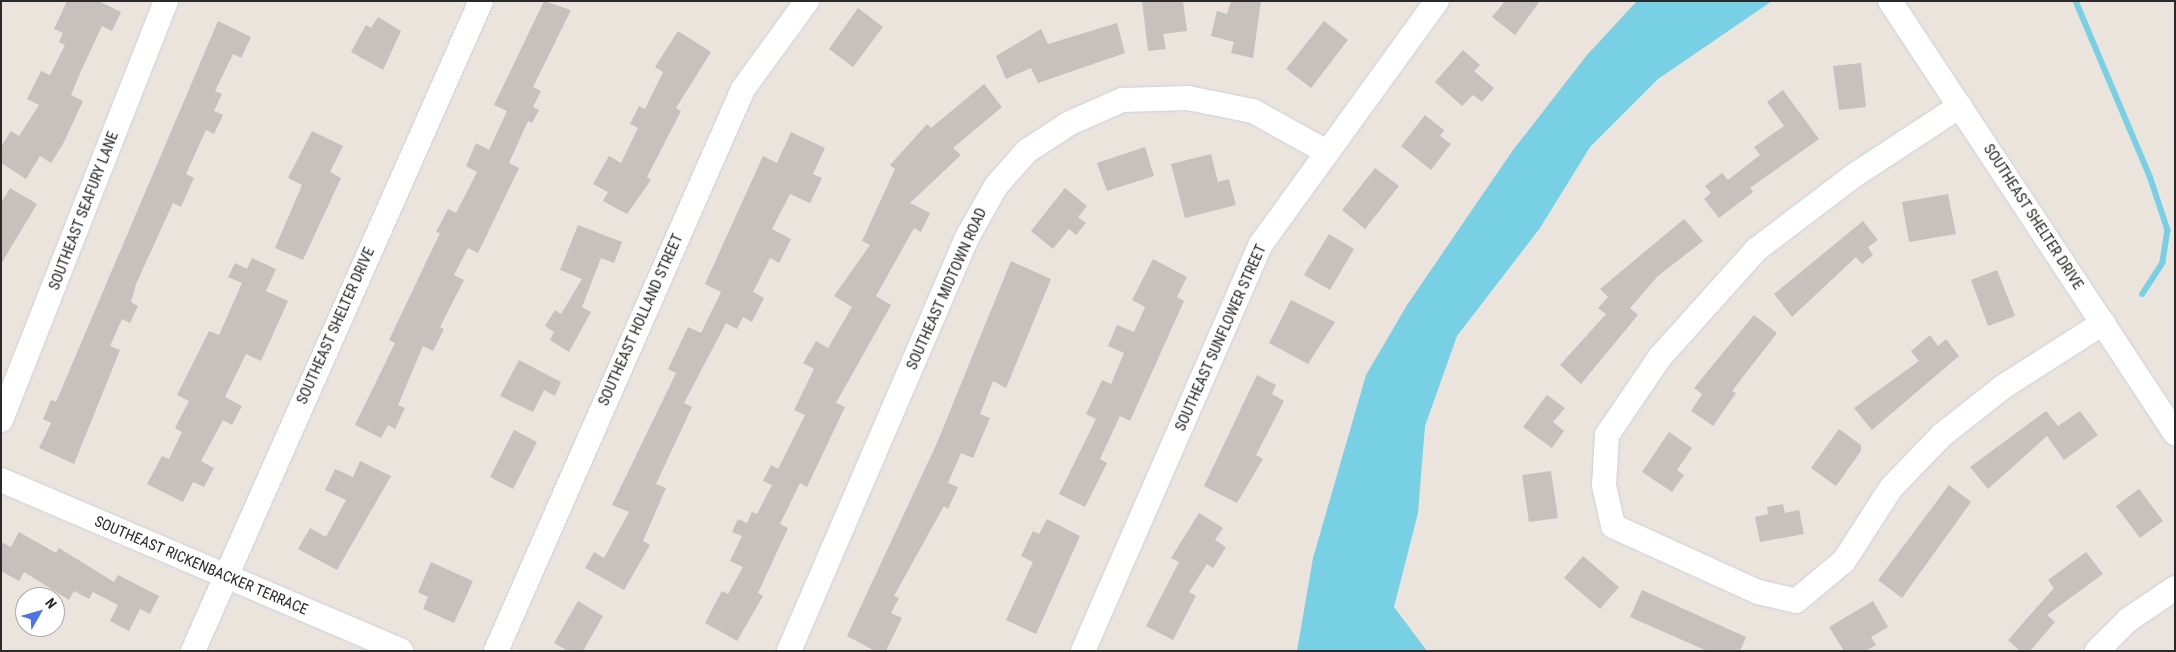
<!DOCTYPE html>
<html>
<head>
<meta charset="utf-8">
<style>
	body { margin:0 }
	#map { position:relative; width:2176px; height:652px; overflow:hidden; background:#ebe4dd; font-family:"Roboto Condensed",sans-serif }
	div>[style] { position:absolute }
	.water>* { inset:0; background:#78d0e4 }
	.stream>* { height:5.5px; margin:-2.75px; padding:0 2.75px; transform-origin:2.75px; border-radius:2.75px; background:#78d0e4 }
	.building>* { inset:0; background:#c6c1bc }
	.roads { filter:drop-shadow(0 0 1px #cbcfda) drop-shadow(0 0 1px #cbcfda) }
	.minor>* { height:24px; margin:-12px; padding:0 12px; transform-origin:12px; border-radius:12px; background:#fff }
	span { translate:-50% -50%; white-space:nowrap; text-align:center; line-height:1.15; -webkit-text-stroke:5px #fff; paint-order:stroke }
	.street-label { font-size:15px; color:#2a2a2a }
	.frame { position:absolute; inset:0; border:2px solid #2a2a2a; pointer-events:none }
	.north { position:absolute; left:15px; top:587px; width:50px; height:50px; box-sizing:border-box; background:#fff; border:1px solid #aaa; border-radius:50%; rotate:52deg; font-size:14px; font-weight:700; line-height:20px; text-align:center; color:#2a2a2a }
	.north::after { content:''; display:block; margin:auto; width:18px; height:22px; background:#4a74eb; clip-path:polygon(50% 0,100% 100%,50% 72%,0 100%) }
</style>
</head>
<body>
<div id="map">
	<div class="water">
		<div style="clip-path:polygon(1637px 1px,1772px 1px,1658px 79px,1590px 147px,1540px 228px,1457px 336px,1425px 426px,1418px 513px,1394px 607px,1427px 651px,1297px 651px,1313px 558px,1366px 375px,1407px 305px,1513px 150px,1587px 55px)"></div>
	</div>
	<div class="stream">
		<div style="left:2076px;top:1px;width:190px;rotate:67.1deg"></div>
		<div style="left:2150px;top:176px;width:57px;rotate:71.6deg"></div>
		<div style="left:2168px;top:230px;width:33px;rotate:99deg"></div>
		<div style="left:2163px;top:263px;width:37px;rotate:123deg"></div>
	</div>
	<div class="building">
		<div style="clip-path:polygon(67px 1px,98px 1px,121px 12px,112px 31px,102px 26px,81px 71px,71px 95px,83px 101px,63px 144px,51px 163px,40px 156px,26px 179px,1px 163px,1px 147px,11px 131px,19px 136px,39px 105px,27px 99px,41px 71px,50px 75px,65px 45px,59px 42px,63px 33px,54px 29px)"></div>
		<div style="clip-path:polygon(544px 1px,571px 10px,533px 87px,541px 91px,533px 107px,539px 110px,532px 123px,528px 121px,509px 163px,519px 168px,478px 253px,468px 248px,454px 275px,464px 280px,440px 327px,444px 329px,433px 351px,423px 346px,398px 405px,405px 408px,395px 429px,388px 425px,381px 438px,355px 425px,395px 343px,389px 340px,440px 233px,436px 232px,448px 209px,456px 213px,477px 172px,466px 166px,476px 143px,489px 150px,507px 111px,494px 105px)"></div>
		<div style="clip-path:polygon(1142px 1px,1183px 1px,1187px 31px,1163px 34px,1166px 49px,1148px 51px)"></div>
		<div style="clip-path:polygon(1231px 1px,1261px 1px,1253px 58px,1231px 53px,1234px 42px,1211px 36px,1217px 11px,1227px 14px)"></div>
		<div style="clip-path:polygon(1505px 1px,1540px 1px,1515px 35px,1492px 17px)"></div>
		<div style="clip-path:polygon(858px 8px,883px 27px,853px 67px,829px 49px)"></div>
		<div style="clip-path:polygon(378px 17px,401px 31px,383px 70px,351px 52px,366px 25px,371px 28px)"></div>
		<div style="clip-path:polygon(218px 21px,251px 37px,241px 58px,233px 54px,215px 91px,222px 94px,214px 111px,223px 115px,214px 134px,206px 130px,186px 174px,194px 178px,181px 207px,173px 203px,136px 284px,131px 302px,138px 306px,130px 323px,122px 319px,110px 346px,120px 350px,74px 464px,39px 448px,51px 423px,43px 419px,51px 400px,56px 402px)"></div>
		<div style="clip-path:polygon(1324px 21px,1348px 40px,1311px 88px,1286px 69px)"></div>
		<div style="clip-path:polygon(1117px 23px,1125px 53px,1038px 83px,1031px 68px,1006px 79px,996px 56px,1041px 29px,1048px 44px)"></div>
		<div style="clip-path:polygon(678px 31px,711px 52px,676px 108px,681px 111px,647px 177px,651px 180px,627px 214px,603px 201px,608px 192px,593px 184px,609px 156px,621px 163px,638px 128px,630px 124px,639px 106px,645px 109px,663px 72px,655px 67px)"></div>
		<div style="clip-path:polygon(1463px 50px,1480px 65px,1474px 71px,1494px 88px,1482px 102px,1473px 95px,1462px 106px,1435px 82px)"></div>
		<div style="clip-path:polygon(1861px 63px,1866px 107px,1839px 110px,1833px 66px)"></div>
		<div style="clip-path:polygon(984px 84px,1002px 107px,953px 148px,961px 155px,910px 203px,930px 213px,921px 232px,914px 228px,876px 296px,891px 305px,836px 403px,845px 407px,807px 487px,800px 483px,780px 524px,788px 528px,758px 593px,763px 596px,737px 641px,705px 623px,722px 591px,728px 594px,743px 567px,730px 561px,742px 536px,732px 532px,738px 519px,747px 523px,752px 512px,757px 514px,772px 485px,763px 481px,771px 465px,778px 469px,805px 415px,794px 410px,814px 369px,803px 363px,816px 341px,828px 348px,852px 307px,834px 296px,870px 245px,862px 241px,895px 169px,890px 165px,927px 124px,931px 128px)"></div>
		<div style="clip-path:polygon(1783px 90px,1819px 139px,1750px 188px,1753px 192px,1719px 218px,1704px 199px,1711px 193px,1705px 186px,1722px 173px,1728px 180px,1760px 155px,1754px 147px,1784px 126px,1767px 102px)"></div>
		<div style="clip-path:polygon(1425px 115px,1444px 130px,1440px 136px,1451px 144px,1431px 170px,1401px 146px)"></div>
		<div style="clip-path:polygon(312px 131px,343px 146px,330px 172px,341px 178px,303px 260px,275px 248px,302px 185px,288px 178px)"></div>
		<div style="clip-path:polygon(791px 132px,825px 148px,813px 174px,822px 178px,810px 203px,790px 194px,772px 229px,791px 239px,779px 263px,770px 258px,753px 292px,764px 298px,752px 322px,743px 317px,737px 329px,726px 323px,684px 403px,692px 407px,656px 484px,666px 488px,643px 541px,650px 545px,624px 590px,585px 568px,594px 552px,604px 558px,629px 512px,612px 505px,676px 373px,668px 369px,688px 327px,701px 333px,721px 292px,705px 284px,763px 156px,777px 163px)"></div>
		<div style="clip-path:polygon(1145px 147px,1154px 176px,1107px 191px,1097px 163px)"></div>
		<div style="clip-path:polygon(1211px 154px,1218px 182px,1229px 179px,1236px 205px,1185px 218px,1171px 164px)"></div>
		<div style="clip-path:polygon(1375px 168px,1399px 186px,1365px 229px,1342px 210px)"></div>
		<div style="clip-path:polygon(10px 188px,37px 204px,1px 264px,1px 203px)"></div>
		<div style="clip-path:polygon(1065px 188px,1087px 206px,1078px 217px,1086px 223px,1076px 235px,1069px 229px,1053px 249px,1031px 231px)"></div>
		<div style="clip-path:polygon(1948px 194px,1956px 234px,1909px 242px,1902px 202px)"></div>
		<div style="clip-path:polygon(1684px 219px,1703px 241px,1658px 276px,1630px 308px,1638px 315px,1581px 384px,1560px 365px,1606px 314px,1598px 308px,1608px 297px,1600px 289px)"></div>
		<div style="clip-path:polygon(1863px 221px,1878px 240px,1868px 247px,1873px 255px,1862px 264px,1856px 257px,1792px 317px,1774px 294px)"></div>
		<div style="clip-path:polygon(578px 225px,622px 242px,614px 263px,601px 258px,582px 307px,591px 312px,569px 352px,550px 340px,554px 332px,545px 326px,555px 310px,561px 314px,582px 279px,560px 270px)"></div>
		<div style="clip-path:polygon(1329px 234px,1354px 249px,1330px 290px,1304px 275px)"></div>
		<div style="clip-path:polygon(252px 258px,276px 269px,266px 291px,288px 301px,261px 361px,246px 354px,225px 397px,242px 406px,232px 425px,223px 420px,201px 461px,214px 468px,204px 487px,193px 482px,183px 502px,147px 484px,162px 456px,169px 459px,182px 432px,175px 428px,189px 401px,177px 395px,209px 331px,219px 335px,242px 283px,228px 277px,235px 263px,247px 269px)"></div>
		<div style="clip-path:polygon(1153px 259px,1187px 277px,1177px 297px,1184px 301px,1130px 421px,1120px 416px,1100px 459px,1107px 463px,1085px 507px,1059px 494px,1096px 419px,1086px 414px,1102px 380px,1111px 384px,1124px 353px,1108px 346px,1117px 325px,1134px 332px,1145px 307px,1132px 300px)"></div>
		<div style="clip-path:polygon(1011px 261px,1051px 279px,1006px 388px,993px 381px,980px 414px,990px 418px,973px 458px,961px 453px,948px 483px,958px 487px,948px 509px,944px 506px,894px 596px,899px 598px,891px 613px,902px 618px,886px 651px,875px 651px,847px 636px,937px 443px)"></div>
		<div style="clip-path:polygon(1997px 270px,2015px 316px,1988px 326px,1971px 280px)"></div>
		<div style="clip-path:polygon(1291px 300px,1335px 322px,1308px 364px,1269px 343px)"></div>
		<div style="clip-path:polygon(1754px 315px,1777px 333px,1732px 391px,1736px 393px,1713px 426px,1691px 411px,1702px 394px,1694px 388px)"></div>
		<div style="clip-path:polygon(1930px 335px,1938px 346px,1946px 339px,1959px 356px,1872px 430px,1854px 408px,1919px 361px,1911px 351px)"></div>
		<div style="clip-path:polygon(519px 360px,561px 382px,555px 396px,544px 390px,533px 412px,500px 396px)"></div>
		<div style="clip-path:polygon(1257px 375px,1276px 385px,1272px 394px,1284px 401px,1256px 455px,1263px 459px,1237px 503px,1204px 486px)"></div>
		<div style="clip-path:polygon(1547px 395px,1565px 408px,1553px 422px,1564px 431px,1552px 448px,1523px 427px)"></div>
		<div style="clip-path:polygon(2046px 411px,2058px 426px,2080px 411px,2098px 435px,2064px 460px,2047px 436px,1988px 489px,1970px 467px)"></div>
		<div style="clip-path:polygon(1839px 429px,1861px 445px,1861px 451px,1836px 486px,1811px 468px)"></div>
		<div style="clip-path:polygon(514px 430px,537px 442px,513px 489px,490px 477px)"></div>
		<div style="clip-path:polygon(1669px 432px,1692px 448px,1677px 470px,1684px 475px,1672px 492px,1642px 472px)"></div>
		<div style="clip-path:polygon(360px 461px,391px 476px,337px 570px,298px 549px,310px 528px,326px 537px,346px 500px,325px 490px,335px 469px,353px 477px)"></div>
		<div style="clip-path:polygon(1551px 471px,1558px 518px,1529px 522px,1522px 475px)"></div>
		<div style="clip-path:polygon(1949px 485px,1971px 502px,1902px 598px,1878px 580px)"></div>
		<div style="clip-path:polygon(2139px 489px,2163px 521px,2140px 538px,2116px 506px)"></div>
		<div style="clip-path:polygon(1783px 504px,1785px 513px,1799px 510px,1804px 534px,1760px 542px,1755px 517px,1768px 514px,1767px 507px)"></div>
		<div style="clip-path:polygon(1199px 513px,1223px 528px,1215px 540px,1226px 547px,1213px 568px,1207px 564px,1189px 592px,1196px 596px,1173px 640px,1146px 626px,1179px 562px,1171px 558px)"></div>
		<div style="clip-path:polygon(1047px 519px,1080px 536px,1036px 634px,1006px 620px,1033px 562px,1021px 556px,1033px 531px,1039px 534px)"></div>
		<div style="clip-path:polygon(19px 532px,56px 553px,59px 548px,114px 582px,118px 575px,159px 596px,150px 614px,140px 609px,129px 631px,110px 621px,118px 605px,93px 592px,89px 599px,74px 591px,69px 600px,24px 572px,19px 581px,1px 571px,1px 542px,11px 547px)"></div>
		<div style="clip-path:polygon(2086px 552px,2103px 574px,2047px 615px,2055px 622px,2030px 651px,2020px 651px,2008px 640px,2054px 588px,2048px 580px)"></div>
		<div style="clip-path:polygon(1583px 556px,1619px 587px,1600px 609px,1564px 578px)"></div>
		<div style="clip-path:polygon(431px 562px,473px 581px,454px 623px,423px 609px,428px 597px,418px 592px)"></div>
		<div style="clip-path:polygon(1642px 590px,1746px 637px,1740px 651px,1707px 651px,1630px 617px)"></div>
		<div style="clip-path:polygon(578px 601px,603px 616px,583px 651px,568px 651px,554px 643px)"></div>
		<div style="clip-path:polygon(1873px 601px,1888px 627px,1871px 637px,1876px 645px,1866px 651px,1844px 651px,1829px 627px)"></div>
	</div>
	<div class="roads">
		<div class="minor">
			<div style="left:1890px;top:1px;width:518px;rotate:56.59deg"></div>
			<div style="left:1960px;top:106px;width:129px;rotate:146.7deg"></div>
			<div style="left:1852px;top:177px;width:119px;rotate:142.8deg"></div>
			<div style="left:1757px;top:249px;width:145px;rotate:131.9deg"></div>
			<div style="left:1660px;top:357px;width:94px;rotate:124.2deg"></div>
			<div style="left:1607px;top:435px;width:50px;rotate:93.4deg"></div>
			<div style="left:1604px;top:485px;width:42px;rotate:77.6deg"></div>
			<div style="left:1613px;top:526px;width:159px;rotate:24.5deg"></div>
			<div style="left:1758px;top:592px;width:39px;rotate:13deg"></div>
			<div style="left:1796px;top:601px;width:62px;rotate:-39.8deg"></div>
			<div style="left:1844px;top:561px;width:87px;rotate:-57.2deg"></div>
			<div style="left:1891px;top:488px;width:74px;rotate:-46.1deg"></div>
			<div style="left:1942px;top:435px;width:78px;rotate:-38.2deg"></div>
			<div style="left:2003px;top:387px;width:119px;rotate:-32.6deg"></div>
			<div style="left:1px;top:420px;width:450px;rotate:-68.5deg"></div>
			<div style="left:1px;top:480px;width:435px;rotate:23.1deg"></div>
			<div style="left:193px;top:651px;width:711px;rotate:-66.1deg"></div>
			<div style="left:496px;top:651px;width:614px;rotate:-66.27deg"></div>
			<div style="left:743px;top:89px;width:109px;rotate:-54deg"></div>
			<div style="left:789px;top:651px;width:454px;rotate:-66.7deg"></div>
			<div style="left:969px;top:234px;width:55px;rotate:-60.6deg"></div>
			<div style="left:996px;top:186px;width:47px;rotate:-48.5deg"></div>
			<div style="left:1027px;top:151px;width:51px;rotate:-33.1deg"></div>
			<div style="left:1070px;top:123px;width:57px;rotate:-23.9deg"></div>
			<div style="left:1122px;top:100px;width:66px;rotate:-1.7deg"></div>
			<div style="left:1188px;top:98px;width:66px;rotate:11.3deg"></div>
			<div style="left:1253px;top:111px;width:85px;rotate:29deg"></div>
			<div style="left:1083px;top:651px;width:444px;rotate:-66.4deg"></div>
			<div style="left:1261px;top:244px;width:300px;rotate:-54.1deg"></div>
			<div style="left:2097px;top:651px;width:44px;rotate:-45deg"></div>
			<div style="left:2128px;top:620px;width:57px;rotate:-34.2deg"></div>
		</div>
	</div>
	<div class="street-label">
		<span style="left:84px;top:211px;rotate:-69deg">SOUTHEAST SEAFURY LANE</span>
		<span style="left:2033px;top:217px;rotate:57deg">SOUTHEAST SHELTER DRIVE</span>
		<span style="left:947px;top:289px;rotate:-66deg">SOUTHEAST MIDTOWN ROAD</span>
		<span style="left:641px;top:320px;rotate:-66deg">SOUTHEAST HOLLAND STREET</span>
		<span style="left:336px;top:326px;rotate:-66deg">SOUTHEAST SHELTER DRIVE</span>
		<span style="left:1221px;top:338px;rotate:-66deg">SOUTHEAST SUNFLOWER STREET</span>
		<span style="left:201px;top:566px;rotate:23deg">SOUTHEAST RICKENBACKER TERRACE</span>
	</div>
	<div class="frame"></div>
	<div class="north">N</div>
</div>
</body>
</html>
